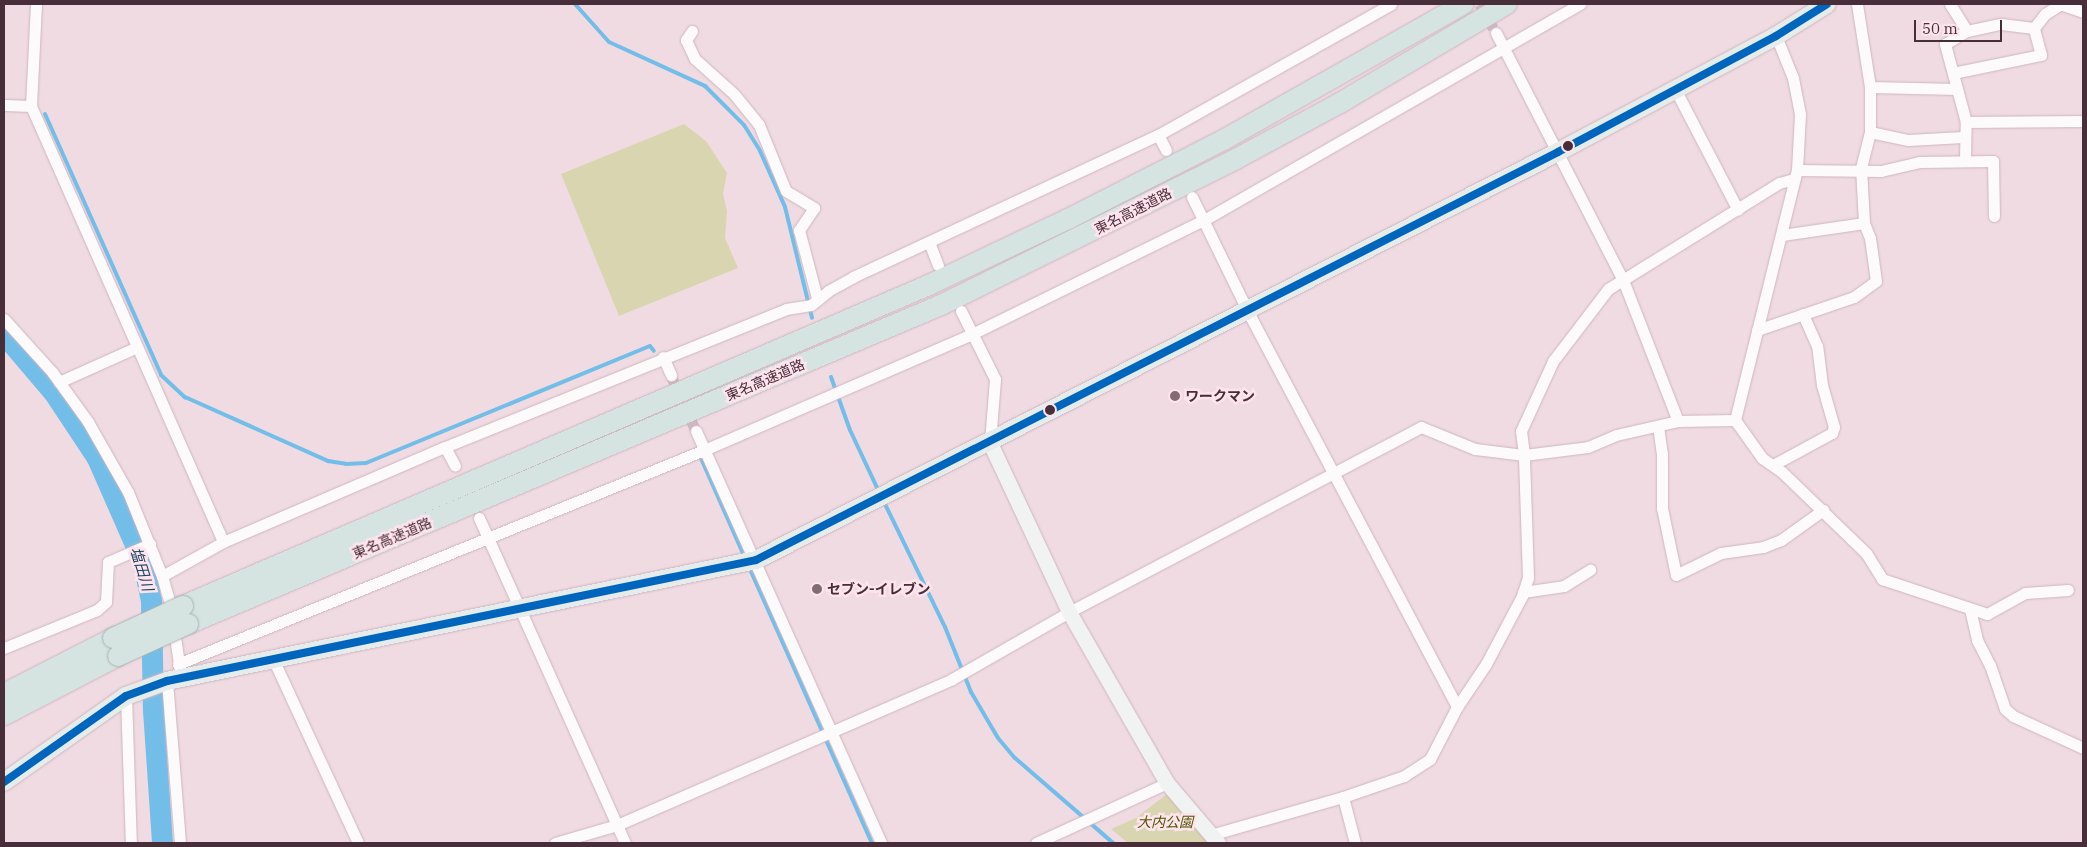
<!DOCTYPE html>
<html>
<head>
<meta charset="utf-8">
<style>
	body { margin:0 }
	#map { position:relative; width:2087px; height:847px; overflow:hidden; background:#f1dbe3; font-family:"IBM Plex Serif","Noto Sans JP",serif }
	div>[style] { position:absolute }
	.green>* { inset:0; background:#d9d5b1 }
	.stream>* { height:4px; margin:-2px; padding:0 2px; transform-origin:2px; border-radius:2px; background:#73bee9 }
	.river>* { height:21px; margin:-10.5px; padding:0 10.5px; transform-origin:10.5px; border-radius:10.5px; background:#73bee9 }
	.street-tunnel>* { height:11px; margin-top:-5.5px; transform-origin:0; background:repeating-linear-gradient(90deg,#cfb8c1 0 11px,transparent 0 16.5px) }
	.roads { filter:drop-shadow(0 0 1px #cdb6bf) drop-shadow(0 0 1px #cdb6bf) }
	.street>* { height:11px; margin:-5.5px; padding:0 5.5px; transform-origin:5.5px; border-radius:5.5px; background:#fdfafb }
	.secondary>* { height:15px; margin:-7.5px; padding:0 7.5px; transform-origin:7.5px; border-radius:7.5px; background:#f1f3f3 }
	.primary>* { height:18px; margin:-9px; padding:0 9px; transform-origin:9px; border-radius:9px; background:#e5eceb }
	.highway>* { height:20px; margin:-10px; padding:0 10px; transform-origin:10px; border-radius:10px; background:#d5e4e1 }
	.bridges { filter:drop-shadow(0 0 1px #aab1b1) drop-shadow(0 0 1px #aab1b1) }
	.highway-bridge>* { height:20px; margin:-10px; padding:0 10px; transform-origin:10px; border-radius:10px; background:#d5e4e1 }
	.bus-1>* { height:8px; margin:-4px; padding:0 4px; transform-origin:4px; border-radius:4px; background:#0065bd }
	.dots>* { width:14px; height:14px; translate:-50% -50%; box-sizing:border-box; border:2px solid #ffe3ed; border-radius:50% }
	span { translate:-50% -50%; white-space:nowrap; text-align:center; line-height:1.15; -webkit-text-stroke:5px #ffe3ed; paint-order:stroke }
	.street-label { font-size:14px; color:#482e38 }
	.poi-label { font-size:14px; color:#482e38; font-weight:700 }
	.left { translate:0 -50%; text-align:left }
	.park-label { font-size:14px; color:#4f5603; font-style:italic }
	.water-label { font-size:15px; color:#1a4861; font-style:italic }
	.frame { position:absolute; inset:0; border:5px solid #482e38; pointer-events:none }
	.scale { position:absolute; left:1914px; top:20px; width:88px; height:22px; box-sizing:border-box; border:2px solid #482e38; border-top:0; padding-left:6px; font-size:15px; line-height:18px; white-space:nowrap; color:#482e38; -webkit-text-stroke:4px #ffe3ed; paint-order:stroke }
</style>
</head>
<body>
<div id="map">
	<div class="green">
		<div style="clip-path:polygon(684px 124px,706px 141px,727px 173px,723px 194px,727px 211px,725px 238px,738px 268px,619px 316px,561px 174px)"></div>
		<div style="clip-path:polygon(1168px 793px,1212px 843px,1128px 843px,1111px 829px,1136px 818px)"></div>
	</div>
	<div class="stream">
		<div style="left:575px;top:4px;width:51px;rotate:48.2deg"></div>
		<div style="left:609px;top:42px;width:106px;rotate:24.6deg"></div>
		<div style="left:705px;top:86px;width:55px;rotate:45deg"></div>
		<div style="left:744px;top:125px;width:31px;rotate:58deg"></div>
		<div style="left:760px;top:151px;width:61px;rotate:65.9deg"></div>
		<div style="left:785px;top:207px;width:114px;rotate:76.3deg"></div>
		<div style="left:45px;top:114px;width:286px;rotate:66deg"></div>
		<div style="left:161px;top:375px;width:33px;rotate:43deg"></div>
		<div style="left:185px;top:397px;width:157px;rotate:24.1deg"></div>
		<div style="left:328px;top:461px;width:18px;rotate:9deg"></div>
		<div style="left:346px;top:464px;width:20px;rotate:-3deg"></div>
		<div style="left:366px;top:463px;width:307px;rotate:-22.4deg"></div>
		<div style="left:650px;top:346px;width:6px;rotate:51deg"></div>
		<div style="left:831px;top:377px;width:56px;rotate:70.3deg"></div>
		<div style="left:850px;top:430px;width:68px;rotate:64.9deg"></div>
		<div style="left:700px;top:456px;width:111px;rotate:66.2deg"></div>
		<div style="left:883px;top:500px;width:141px;rotate:64deg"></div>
		<div style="left:945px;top:627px;width:70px;rotate:68.2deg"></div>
		<div style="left:971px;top:692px;width:53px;rotate:59.6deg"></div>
		<div style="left:998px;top:738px;width:26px;rotate:50deg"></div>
		<div style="left:1015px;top:758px;width:130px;rotate:40.9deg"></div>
		<div style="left:749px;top:567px;width:302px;rotate:66deg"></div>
	</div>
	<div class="river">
		<div style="left:4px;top:334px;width:77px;rotate:49.7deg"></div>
		<div style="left:54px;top:393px;width:78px;rotate:56.5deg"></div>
		<div style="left:97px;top:458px;width:115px;rotate:66.3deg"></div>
		<div style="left:143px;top:563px;width:38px;rotate:78deg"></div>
		<div style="left:151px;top:600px;width:110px;rotate:89deg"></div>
		<div style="left:153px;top:710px;width:133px;rotate:86.1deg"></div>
	</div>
	<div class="street-tunnel">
		<div style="left:1480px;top:4px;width:33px;rotate:61deg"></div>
		<div style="left:671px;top:375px;width:61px;rotate:65.9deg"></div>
	</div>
	<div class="roads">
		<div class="street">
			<div style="left:36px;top:4px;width:102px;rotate:92.8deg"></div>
			<div style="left:31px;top:106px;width:476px;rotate:66.2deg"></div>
			<div style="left:1950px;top:4px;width:32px;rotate:58deg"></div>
			<div style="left:2060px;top:4px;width:24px;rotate:19deg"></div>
			<div style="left:692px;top:31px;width:11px;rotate:124deg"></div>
			<div style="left:686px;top:40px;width:21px;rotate:65deg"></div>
			<div style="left:695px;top:59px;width:52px;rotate:41.9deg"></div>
			<div style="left:734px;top:94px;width:40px;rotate:51deg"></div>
			<div style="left:759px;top:125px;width:71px;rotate:67.8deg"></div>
			<div style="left:786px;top:191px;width:33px;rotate:31deg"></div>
			<div style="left:814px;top:208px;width:27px;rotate:124deg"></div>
			<div style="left:799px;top:230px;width:70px;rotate:75.2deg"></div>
			<div style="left:1496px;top:33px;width:278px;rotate:62.8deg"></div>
			<div style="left:1623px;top:280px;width:151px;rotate:68.7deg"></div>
			<div style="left:1953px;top:73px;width:90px;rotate:-11.6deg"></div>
			<div style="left:2041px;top:55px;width:28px;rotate:-105deg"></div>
			<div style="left:1870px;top:87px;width:87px;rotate:1.3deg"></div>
			<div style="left:1675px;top:89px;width:136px;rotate:62.5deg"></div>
			<div style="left:4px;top:105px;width:27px;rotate:2deg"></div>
			<div style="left:1966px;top:122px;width:117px;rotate:-0.5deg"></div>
			<div style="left:1870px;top:132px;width:39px;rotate:12deg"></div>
			<div style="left:1908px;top:140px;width:55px;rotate:-3.1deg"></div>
			<div style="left:1158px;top:135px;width:17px;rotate:62deg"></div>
			<div style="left:1965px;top:161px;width:39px;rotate:-89deg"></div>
			<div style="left:1966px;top:122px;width:81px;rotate:-105.1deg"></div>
			<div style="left:1945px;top:44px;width:26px;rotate:-31deg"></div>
			<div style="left:1967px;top:31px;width:35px;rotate:-12deg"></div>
			<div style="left:2001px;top:24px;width:33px;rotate:7deg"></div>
			<div style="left:2034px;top:28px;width:18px;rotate:-52deg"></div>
			<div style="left:2045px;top:14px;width:19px;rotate:-32deg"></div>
			<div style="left:1797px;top:170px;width:84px;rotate:0.7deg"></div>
			<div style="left:1881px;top:171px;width:39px;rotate:-13deg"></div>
			<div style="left:1919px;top:162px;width:74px;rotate:-0.8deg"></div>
			<div style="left:1993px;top:161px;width:55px;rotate:89deg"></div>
			<div style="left:1192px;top:197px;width:126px;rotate:64deg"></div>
			<div style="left:1247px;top:310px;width:449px;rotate:62.1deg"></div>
			<div style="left:1782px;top:235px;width:83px;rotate:-8.3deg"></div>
			<div style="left:929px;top:242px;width:25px;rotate:69deg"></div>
			<div style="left:961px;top:311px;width:76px;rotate:63.4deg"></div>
			<div style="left:995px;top:379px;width:64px;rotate:94.5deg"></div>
			<div style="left:4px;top:319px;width:72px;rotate:47.8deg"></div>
			<div style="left:52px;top:372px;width:62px;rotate:54.2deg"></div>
			<div style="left:88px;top:422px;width:81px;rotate:60.3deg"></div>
			<div style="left:128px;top:492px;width:91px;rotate:68deg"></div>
			<div style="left:162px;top:576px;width:29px;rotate:74deg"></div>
			<div style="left:170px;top:604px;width:67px;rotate:81.4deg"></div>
			<div style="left:1757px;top:330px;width:102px;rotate:-18.8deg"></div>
			<div style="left:1854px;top:297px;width:27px;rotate:-36deg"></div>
			<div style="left:1876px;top:281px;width:43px;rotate:-97.9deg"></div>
			<div style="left:1870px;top:238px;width:16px;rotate:-112deg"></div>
			<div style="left:1864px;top:223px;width:55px;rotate:-93.1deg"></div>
			<div style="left:1861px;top:168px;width:37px;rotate:-76deg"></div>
			<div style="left:1870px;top:132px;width:45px;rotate:-90deg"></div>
			<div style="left:1870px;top:87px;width:84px;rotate:-98.9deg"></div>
			<div style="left:663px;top:357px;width:20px;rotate:66deg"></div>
			<div style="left:59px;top:382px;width:85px;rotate:-24.2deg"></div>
			<div style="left:1735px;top:420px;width:47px;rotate:54.6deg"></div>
			<div style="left:1762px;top:458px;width:24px;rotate:35deg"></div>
			<div style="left:1782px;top:472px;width:117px;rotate:44deg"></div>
			<div style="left:1866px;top:553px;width:31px;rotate:58deg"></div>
			<div style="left:1882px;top:579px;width:111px;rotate:18.4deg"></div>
			<div style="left:1987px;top:614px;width:43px;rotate:-28.9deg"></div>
			<div style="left:2025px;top:593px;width:43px;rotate:-4deg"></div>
			<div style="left:1735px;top:420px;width:258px;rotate:-76.1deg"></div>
			<div style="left:1797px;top:170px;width:56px;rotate:-86.9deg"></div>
			<div style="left:1800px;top:114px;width:37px;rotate:-101deg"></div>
			<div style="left:1793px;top:78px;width:45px;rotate:-112deg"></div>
			<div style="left:1658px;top:426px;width:28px;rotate:82deg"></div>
			<div style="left:1662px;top:454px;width:54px;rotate:90deg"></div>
			<div style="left:1662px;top:508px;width:68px;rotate:78.2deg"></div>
			<div style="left:1676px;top:575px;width:50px;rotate:-26.1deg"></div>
			<div style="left:1721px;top:553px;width:42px;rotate:-8.1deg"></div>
			<div style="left:1763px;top:547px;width:19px;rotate:-21deg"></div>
			<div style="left:1781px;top:540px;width:52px;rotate:-35.5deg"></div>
			<div style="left:696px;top:431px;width:452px;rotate:65.8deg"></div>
			<div style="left:445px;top:447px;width:21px;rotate:62deg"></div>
			<div style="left:1773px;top:465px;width:67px;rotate:-28.5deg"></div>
			<div style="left:1832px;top:433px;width:6px;rotate:-72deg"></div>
			<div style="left:1834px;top:427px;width:44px;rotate:-105.9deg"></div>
			<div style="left:1822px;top:385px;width:39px;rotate:-97deg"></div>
			<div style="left:1817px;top:346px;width:35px;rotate:-114deg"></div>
			<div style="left:479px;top:518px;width:356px;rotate:65.8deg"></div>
			<div style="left:162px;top:576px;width:70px;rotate:-29.1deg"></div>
			<div style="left:223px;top:542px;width:241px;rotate:-23.2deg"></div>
			<div style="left:445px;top:447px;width:368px;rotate:-22deg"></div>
			<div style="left:786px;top:309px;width:25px;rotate:-9deg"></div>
			<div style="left:811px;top:305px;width:22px;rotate:-39deg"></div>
			<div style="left:828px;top:291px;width:29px;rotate:-29deg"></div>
			<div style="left:853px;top:277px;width:336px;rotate:-25deg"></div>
			<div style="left:1158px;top:135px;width:267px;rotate:-29.3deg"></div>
			<div style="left:1523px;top:592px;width:41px;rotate:-8.3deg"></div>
			<div style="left:1564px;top:586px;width:31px;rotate:-32deg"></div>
			<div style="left:1970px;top:609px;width:32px;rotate:77deg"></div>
			<div style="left:1977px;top:640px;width:28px;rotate:63deg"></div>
			<div style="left:1990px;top:665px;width:46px;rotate:71.2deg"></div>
			<div style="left:2005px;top:709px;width:11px;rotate:41deg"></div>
			<div style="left:2013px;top:716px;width:77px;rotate:24.6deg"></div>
			<div style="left:4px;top:648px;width:100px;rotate:-22.2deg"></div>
			<div style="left:97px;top:610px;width:12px;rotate:-42deg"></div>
			<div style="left:106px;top:602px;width:40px;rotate:-87.1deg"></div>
			<div style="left:108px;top:562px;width:46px;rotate:-23.2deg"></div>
			<div style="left:274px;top:661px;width:200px;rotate:65.2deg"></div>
			<div style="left:178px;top:664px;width:568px;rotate:-22.14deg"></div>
			<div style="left:704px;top:450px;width:292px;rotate:-23.4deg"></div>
			<div style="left:972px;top:334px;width:258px;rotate:-26.2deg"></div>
			<div style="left:1204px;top:220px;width:434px;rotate:-29.9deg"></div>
			<div style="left:167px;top:681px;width:163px;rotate:85.4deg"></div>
			<div style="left:126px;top:696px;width:147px;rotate:88.1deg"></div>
			<div style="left:1343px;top:797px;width:48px;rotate:75.4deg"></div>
			<div style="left:1214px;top:834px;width:134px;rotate:-16deg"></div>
			<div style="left:1343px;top:797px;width:65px;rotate:-19deg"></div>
			<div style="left:1404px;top:776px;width:31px;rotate:-33deg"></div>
			<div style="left:1430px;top:759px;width:59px;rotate:-62.6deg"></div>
			<div style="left:1457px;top:707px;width:52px;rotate:-56deg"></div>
			<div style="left:1486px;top:664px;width:77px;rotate:-62.1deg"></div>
			<div style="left:1522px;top:596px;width:19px;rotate:-72deg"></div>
			<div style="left:1528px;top:578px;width:123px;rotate:-91.9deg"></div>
			<div style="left:1524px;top:455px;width:24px;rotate:-97deg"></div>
			<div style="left:1521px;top:431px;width:77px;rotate:-65.4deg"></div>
			<div style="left:1553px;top:361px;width:91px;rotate:-52.6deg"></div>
			<div style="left:1608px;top:289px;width:201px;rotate:-31.8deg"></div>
			<div style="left:1779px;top:183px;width:16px;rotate:-15deg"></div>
			<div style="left:555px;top:843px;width:65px;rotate:-16.2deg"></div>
			<div style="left:617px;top:825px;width:365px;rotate:-23.5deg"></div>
			<div style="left:952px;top:679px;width:135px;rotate:-29.8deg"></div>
			<div style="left:1069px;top:612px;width:398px;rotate:-27.7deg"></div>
			<div style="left:1421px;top:427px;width:58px;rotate:22.2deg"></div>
			<div style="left:1475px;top:449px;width:49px;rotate:7deg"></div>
			<div style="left:1524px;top:455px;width:64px;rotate:-7.1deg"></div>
			<div style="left:1588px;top:447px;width:30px;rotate:-23deg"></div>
			<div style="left:1616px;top:435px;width:64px;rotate:-12.7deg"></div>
			<div style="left:1678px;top:421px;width:57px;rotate:-1deg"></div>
			<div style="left:1036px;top:843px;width:144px;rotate:-24.6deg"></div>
		</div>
		<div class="secondary">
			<div style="left:990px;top:443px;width:187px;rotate:64.9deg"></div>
			<div style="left:1069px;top:612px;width:197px;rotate:60.2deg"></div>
			<div style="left:1167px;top:783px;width:79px;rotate:49.6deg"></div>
		</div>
		<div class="primary">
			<div style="left:4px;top:782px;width:149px;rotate:-35.2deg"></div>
			<div style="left:126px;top:696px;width:44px;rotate:-20.1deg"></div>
			<div style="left:167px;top:681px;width:601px;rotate:-11.61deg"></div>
			<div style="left:756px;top:560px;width:900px;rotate:-26.96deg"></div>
			<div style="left:1558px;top:152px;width:247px;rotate:-28deg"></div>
			<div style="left:1776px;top:36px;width:60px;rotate:-32.1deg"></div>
		</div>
		<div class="highway">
			<div style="left:183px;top:606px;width:814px;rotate:-23.29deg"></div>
			<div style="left:931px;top:284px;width:152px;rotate:-25.4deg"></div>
			<div style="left:1068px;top:219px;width:176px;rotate:-27deg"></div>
			<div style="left:1225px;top:139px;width:274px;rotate:-29.5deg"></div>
			<div style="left:188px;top:624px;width:818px;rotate:-22.96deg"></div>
			<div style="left:941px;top:305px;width:329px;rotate:-26.3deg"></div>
			<div style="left:1236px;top:159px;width:118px;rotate:-28.3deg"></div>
			<div style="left:1340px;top:103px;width:194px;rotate:-30.7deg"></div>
			<div style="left:4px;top:694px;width:123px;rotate:-27.2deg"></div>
			<div style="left:4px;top:715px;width:128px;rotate:-27.4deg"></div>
		</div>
	</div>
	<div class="bridges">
		<div class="highway-bridge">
			<div style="left:113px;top:638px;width:77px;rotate:-24.6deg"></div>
			<div style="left:118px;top:656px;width:77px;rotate:-24.6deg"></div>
		</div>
	</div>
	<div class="bus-1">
		<div style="left:4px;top:782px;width:149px;rotate:-35.2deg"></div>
		<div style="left:126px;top:696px;width:44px;rotate:-20.1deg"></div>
		<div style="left:167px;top:681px;width:601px;rotate:-11.61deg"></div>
		<div style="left:756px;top:560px;width:900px;rotate:-26.96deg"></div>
		<div style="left:1558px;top:152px;width:247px;rotate:-28deg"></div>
		<div style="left:1776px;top:36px;width:60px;rotate:-32.1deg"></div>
	</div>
	<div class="dots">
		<div style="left:1568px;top:146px;background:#482e38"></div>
		<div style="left:1175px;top:396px;background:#836b74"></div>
		<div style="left:1050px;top:410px;background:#482e38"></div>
		<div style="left:817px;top:589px;background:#836b74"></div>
	</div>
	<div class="street-label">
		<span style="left:1133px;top:211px;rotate:-27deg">東名高速道路</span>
		<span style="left:765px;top:380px;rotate:-23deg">東名高速道路</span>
		<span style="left:392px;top:538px;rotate:-23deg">東名高速道路</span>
	</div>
	<div class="poi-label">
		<span class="left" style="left:1185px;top:396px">ワークマン</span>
		<span class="left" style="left:827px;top:589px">セブン-イレブン</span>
	</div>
	<div class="park-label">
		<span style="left:1165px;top:822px">大内公園</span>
	</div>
	<div class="water-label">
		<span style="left:142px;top:569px;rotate:73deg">塩田川</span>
	</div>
	<div class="frame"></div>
	<div class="scale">50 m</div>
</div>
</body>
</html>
